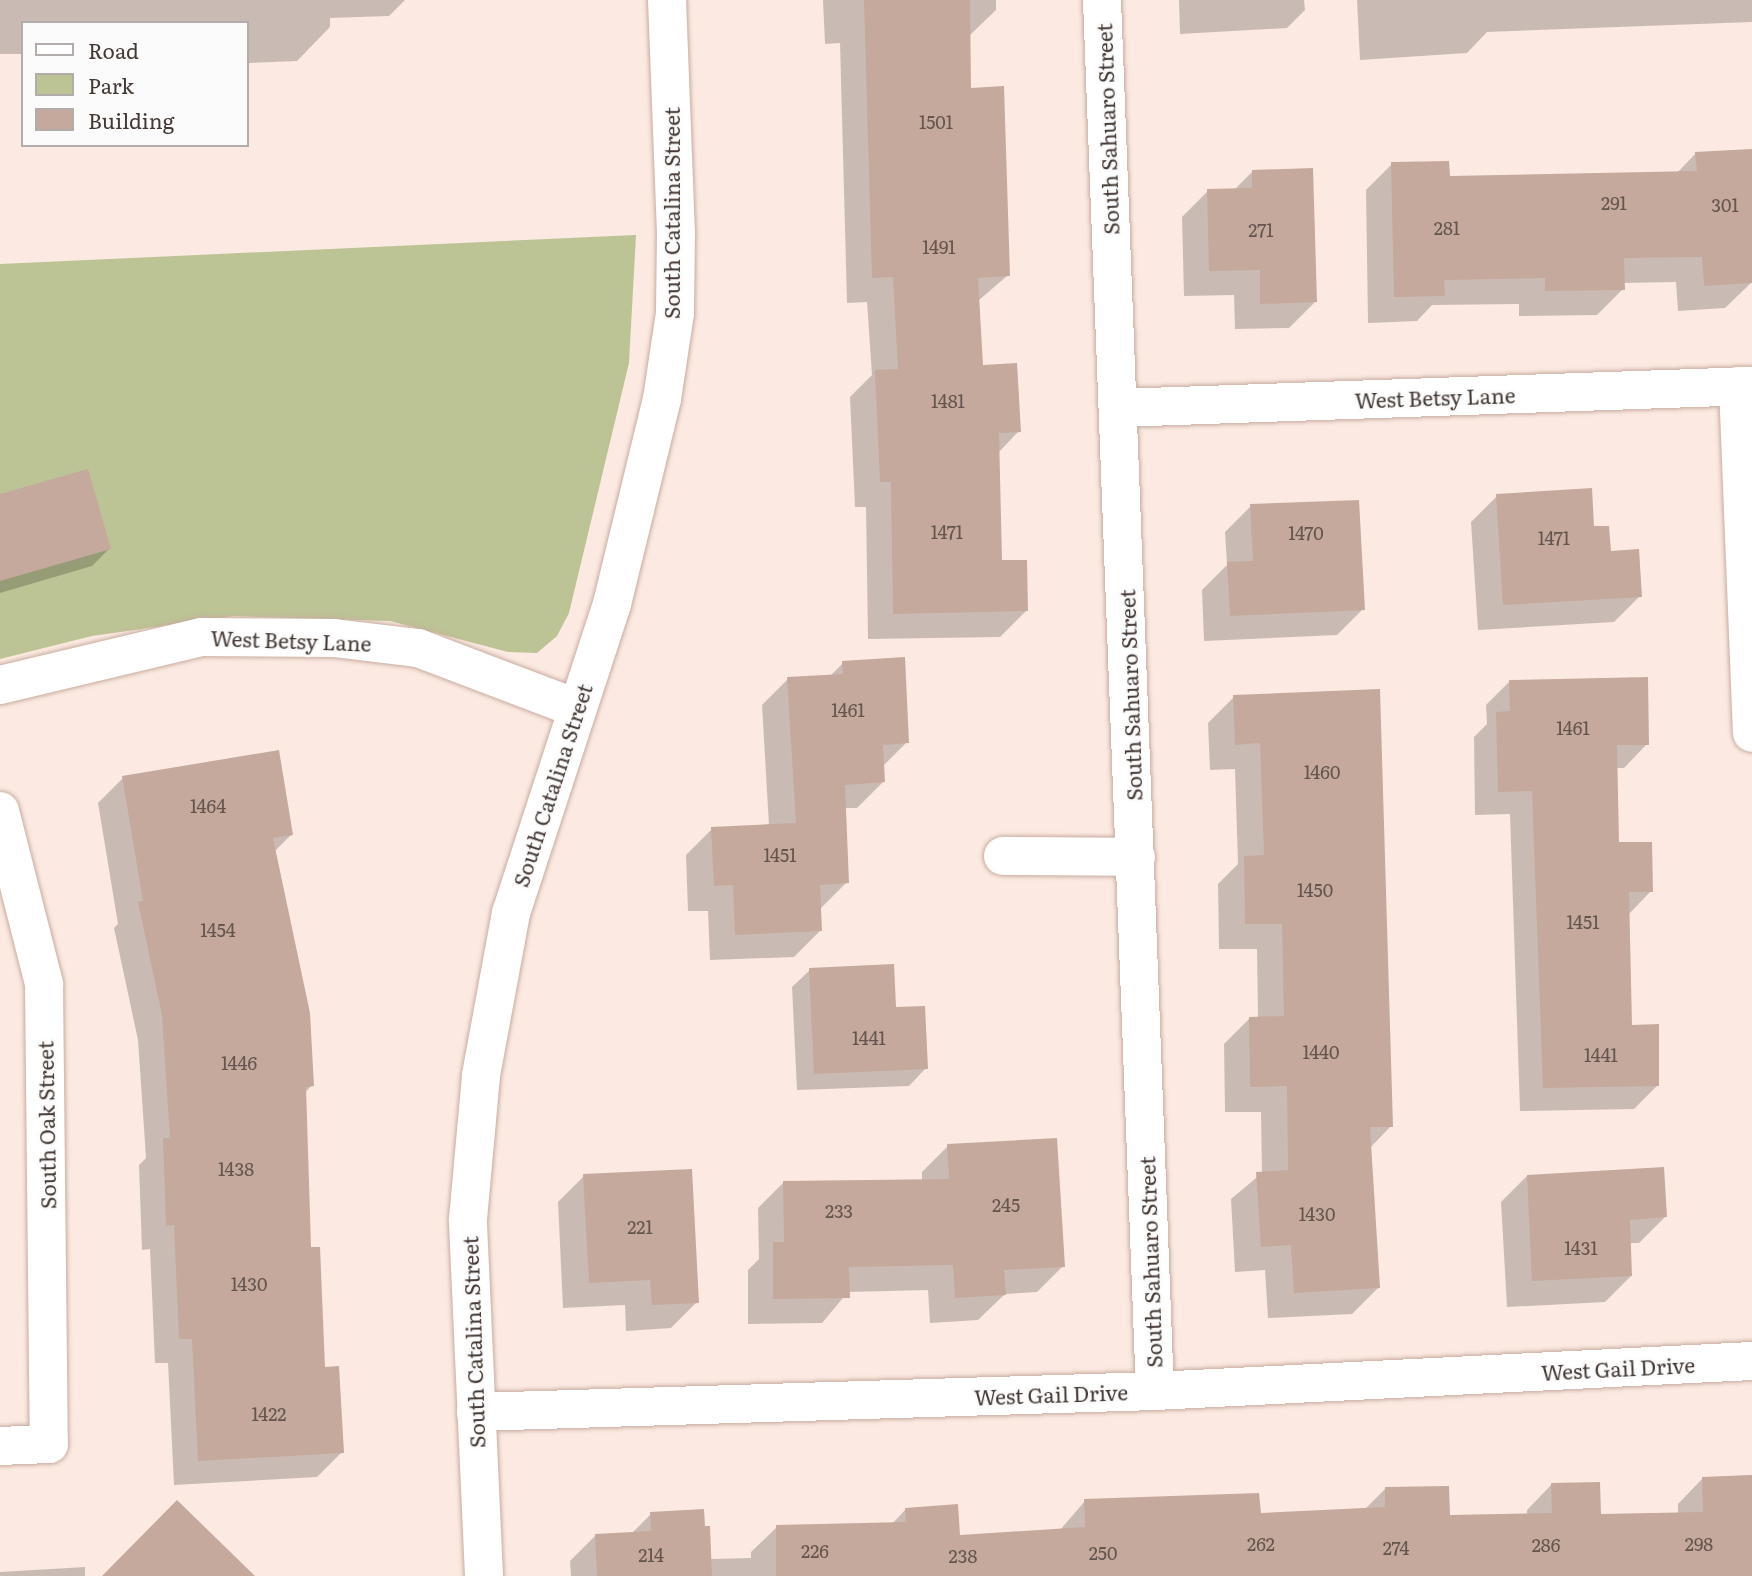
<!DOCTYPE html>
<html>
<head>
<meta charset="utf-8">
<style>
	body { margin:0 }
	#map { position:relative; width:1752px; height:1576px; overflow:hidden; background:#fceae2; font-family:Literata,serif }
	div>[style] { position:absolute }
	.green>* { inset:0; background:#bcc394 }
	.shadow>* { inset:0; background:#0003 }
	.building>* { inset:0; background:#c5a99c }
	.roads { filter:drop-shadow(0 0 2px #c8ac9f) drop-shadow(0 0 2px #c8ac9f) }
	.minor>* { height:38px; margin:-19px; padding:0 19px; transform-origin:19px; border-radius:19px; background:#fff }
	span { translate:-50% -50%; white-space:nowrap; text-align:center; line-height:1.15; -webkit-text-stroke:5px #fbfbfb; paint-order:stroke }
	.number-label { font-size:18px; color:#64554e }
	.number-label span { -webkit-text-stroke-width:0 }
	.street-label { font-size:21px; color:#443934 }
	.legend { position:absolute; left:21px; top:21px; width:228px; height:126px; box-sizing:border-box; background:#fbfbfb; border:2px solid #b2adab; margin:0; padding:9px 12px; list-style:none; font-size:21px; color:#443934 }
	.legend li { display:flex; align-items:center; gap:14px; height:35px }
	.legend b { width:35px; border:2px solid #b2adab }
</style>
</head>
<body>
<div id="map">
	<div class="green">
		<div style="clip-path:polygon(636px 235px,629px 363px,569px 613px,557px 636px,537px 653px,508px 652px,390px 621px,234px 616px,92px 636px,0 659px,0 264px)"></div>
	</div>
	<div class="shadow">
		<div style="clip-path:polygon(0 0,405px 0,389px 16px,330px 18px,330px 27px,297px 61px,247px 63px,247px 23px,23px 23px,23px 54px,0 54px)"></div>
		<div style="clip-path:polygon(823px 0,996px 0,996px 10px,969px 36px,970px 89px,1008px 275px,978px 301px,981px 366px,1019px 431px,998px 453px,1000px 561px,1026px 611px,1000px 637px,868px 639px,866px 507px,855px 507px,850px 397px,872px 375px,867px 302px,847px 303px,840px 43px,825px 44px)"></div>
		<div style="clip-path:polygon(1179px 0,1304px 0,1305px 10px,1287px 28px,1180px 34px)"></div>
		<div style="clip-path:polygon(1357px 0,1752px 0,1752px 22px,1487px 32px,1467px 53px,1360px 60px)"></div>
		<div style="clip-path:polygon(1696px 153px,1752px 167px,1752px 282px,1725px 308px,1678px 311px,1676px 282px,1623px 283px,1623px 289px,1597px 315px,1519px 316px,1519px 304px,1432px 305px,1417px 321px,1368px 323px,1366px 190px,1392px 164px,1448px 178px,1676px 174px)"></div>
		<div style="clip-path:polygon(1253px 171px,1315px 302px,1289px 328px,1235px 329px,1234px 295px,1184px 296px,1182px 217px,1208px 191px,1234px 190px)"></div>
		<div style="clip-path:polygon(0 496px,109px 549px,92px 566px,0 593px)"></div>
		<div style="clip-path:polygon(1497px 496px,1593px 528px,1640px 596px,1614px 622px,1478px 630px,1471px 522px)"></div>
		<div style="clip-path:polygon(1251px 506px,1363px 609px,1337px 635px,1204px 641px,1202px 590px,1227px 565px,1225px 532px)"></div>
		<div style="clip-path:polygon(843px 663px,907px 742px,882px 767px,883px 782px,857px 808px,844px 808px,847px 882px,821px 908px,820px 931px,794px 957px,710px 960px,708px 911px,688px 911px,686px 855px,712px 829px,769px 826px,762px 705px,788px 679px,830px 676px)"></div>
		<div style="clip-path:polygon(1510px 681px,1647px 744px,1624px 768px,1616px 768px,1617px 844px,1651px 891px,1628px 915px,1630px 1027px,1658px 1085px,1634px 1109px,1520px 1111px,1510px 814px,1475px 815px,1474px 737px,1487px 724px,1486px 705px)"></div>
		<div style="clip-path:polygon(1378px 691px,1391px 1126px,1370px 1148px,1378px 1288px,1352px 1314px,1268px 1318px,1265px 1270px,1235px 1272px,1231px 1199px,1262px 1173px,1261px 1112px,1225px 1112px,1224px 1044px,1250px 1018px,1258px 1018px,1257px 949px,1219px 949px,1218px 884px,1238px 864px,1235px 769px,1210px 770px,1208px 723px,1234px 697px)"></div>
		<div style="clip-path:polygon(123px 778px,292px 834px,274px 852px,312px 1085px,304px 1094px,310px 1249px,324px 1369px,342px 1452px,317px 1477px,174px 1485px,168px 1363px,155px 1363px,150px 1249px,142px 1250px,139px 1165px,146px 1158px,138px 1040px,114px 928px,118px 924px,98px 803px)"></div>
		<div style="clip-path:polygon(810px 970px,894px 1009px,926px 1068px,909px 1086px,797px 1090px,792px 987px)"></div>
		<div style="clip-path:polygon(948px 1146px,1063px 1266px,1037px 1292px,1005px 1294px,978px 1320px,930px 1323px,928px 1290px,848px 1292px,822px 1323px,748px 1324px,748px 1270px,759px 1259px,758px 1208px,784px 1182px,922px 1181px,922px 1172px)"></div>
		<div style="clip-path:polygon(584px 1176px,697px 1302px,671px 1328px,626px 1331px,625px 1305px,563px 1308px,558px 1202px)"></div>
		<div style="clip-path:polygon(1527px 1176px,1665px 1217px,1639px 1243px,1629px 1243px,1631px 1276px,1605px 1302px,1507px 1307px,1501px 1202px)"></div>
		<div style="clip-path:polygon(1752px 1475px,1752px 1576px,571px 1576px,570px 1561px,595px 1536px,631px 1534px,651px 1514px,710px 1559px,751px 1558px,751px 1552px,777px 1527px,891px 1525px,906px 1509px,959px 1537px,1060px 1530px,1085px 1501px,1259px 1515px,1365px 1509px,1385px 1489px,1448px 1517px,1527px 1515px,1527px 1510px,1552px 1484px,1599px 1515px,1678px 1514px,1678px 1504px,1703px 1478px)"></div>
		<div style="clip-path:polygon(85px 1567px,85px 1576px,0 1576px,0 1572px)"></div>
	</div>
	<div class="building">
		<div style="clip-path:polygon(864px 0,970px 0,971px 88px,1004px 86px,1010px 276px,978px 278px,983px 365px,1017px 363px,1021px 432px,999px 433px,1002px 560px,1027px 560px,1028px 611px,893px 614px,891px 482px,880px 482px,875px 370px,898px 369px,893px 277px,872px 278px)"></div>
		<div style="clip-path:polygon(1752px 149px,1752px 283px,1704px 286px,1702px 257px,1624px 258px,1625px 290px,1545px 291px,1545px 278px,1444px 280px,1445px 296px,1394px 297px,1391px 162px,1449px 161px,1450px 176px,1697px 171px,1695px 152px)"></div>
		<div style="clip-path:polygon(1313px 168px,1317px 302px,1260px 304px,1260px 270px,1209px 271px,1207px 189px,1252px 188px,1252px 170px)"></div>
		<div style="clip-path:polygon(88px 469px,111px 549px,0 581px,0 494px)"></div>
		<div style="clip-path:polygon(1592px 488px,1594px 526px,1609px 526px,1611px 551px,1639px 549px,1642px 597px,1503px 605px,1496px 494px)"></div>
		<div style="clip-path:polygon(1359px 500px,1365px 610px,1230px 616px,1227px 562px,1253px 561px,1250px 504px)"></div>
		<div style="clip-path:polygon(905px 657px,909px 743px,883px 745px,885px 782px,845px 785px,849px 883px,820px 885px,822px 931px,735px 935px,733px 885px,714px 886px,711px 827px,796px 823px,787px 677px,843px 674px,842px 661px)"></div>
		<div style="clip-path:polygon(1648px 677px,1649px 745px,1617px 745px,1619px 842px,1652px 842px,1653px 892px,1629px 892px,1632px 1025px,1659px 1024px,1659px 1086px,1543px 1088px,1532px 791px,1498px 792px,1496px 712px,1510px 711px,1509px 680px)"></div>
		<div style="clip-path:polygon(1380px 689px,1393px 1127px,1370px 1127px,1380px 1288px,1294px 1293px,1291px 1245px,1261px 1247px,1256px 1172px,1288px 1170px,1287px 1086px,1250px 1087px,1249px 1017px,1284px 1016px,1282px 924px,1245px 924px,1244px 856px,1264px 855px,1260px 743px,1235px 745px,1233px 695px)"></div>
		<div style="clip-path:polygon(279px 750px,293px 835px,273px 838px,310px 1013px,314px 1086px,306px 1087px,311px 1247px,320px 1247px,325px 1367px,339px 1366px,344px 1453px,198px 1461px,192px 1339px,179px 1339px,174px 1225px,166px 1226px,163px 1138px,170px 1138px,162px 1015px,138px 902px,143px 901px,122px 776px)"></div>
		<div style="clip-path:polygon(894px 964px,896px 1007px,925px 1006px,928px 1069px,814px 1074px,809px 968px)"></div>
		<div style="clip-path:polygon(1057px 1138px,1065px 1267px,1004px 1270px,1006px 1295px,955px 1298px,953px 1265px,849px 1267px,850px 1298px,773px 1299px,773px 1242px,784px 1242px,783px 1181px,949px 1179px,947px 1144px)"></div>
		<div style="clip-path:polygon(1664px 1167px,1667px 1217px,1630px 1220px,1632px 1276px,1532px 1281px,1527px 1175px)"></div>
		<div style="clip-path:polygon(692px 1169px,699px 1303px,652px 1305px,650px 1280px,589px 1283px,583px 1174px)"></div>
		<div style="clip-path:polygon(1752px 1475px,1752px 1576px,776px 1576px,776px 1525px,906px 1522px,905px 1508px,958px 1504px,960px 1535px,1085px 1527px,1084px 1499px,1259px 1493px,1261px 1513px,1385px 1507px,1385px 1487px,1449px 1486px,1450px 1515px,1552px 1513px,1551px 1483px,1600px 1482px,1601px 1514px,1703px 1512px,1702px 1477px)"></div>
		<div style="clip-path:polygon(177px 1500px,255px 1576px,102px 1576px)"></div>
		<div style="clip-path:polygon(704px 1509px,705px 1526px,710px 1526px,712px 1576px,597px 1576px,595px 1534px,651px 1531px,650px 1512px)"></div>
	</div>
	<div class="roads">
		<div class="minor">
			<div style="left:1102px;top:0;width:1392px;rotate:87.82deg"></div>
			<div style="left:1738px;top:386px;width:347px;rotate:87.7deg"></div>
			<div style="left:1119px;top:408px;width:633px;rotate:-1.99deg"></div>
			<div style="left:0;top:685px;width:207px;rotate:-13.4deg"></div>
			<div style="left:201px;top:637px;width:133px;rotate:0.4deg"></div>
			<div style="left:334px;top:638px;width:85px;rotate:6.8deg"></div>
			<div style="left:418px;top:648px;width:169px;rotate:20.8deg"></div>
			<div style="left:0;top:811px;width:179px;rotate:75.7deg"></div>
			<div style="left:44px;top:984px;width:460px;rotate:89.4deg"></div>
			<div style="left:49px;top:1444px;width:49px;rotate:177.7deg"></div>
			<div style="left:1003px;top:856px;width:133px;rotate:0.4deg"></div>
			<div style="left:476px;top:1412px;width:679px;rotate:-1.77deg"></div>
			<div style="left:1155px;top:1391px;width:598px;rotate:-2.88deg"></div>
			<div style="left:484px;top:1576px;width:357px;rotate:-92.6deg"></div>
			<div style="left:468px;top:1219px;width:145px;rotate:-84.8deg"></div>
			<div style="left:481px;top:1075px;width:165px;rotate:-79.5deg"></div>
			<div style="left:511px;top:913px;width:325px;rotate:-71.9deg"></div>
			<div style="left:612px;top:604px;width:211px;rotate:-76.3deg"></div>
			<div style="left:662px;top:399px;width:87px;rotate:-81.4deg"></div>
			<div style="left:675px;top:313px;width:79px;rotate:-89.3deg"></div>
			<div style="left:676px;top:234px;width:234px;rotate:-92.2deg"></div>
		</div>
	</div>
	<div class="number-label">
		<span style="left:936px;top:122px">1501</span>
		<span style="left:1614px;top:203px">291</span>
		<span style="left:1725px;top:205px">301</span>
		<span style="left:1447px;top:228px">281</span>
		<span style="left:1261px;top:230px">271</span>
		<span style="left:939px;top:247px">1491</span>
		<span style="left:948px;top:401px">1481</span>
		<span style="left:947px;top:532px">1471</span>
		<span style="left:1306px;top:533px">1470</span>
		<span style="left:1554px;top:538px">1471</span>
		<span style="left:848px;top:710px">1461</span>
		<span style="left:1573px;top:728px">1461</span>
		<span style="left:1322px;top:772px">1460</span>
		<span style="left:208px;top:806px">1464</span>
		<span style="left:780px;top:855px">1451</span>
		<span style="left:1315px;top:890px">1450</span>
		<span style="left:1583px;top:922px">1451</span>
		<span style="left:218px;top:930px">1454</span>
		<span style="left:869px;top:1038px">1441</span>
		<span style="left:1321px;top:1052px">1440</span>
		<span style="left:1601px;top:1055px">1441</span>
		<span style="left:239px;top:1063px">1446</span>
		<span style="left:236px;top:1169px">1438</span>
		<span style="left:1006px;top:1205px">245</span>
		<span style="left:839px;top:1211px">233</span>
		<span style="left:1317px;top:1214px">1430</span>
		<span style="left:640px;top:1227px">221</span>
		<span style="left:1581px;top:1248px">1431</span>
		<span style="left:249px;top:1284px">1430</span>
		<span style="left:269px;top:1414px">1422</span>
		<span style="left:1261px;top:1544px">262</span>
		<span style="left:1699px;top:1544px">298</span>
		<span style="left:1546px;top:1545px">286</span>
		<span style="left:1396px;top:1548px">274</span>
		<span style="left:815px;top:1551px">226</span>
		<span style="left:1103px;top:1553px">250</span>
		<span style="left:651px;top:1555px">214</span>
		<span style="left:963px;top:1556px">238</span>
	</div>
	<div class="street-label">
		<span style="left:1107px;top:129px;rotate:-92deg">South Sahuaro Street</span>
		<span style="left:671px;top:213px;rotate:-90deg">South Catalina Street</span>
		<span style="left:1435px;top:397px;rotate:-2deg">West Betsy Lane</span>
		<span style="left:291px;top:640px;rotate:2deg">West Betsy Lane</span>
		<span style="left:1130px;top:695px;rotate:-92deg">South Sahuaro Street</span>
		<span style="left:552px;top:785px;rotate:-72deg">South Catalina Street</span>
		<span style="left:46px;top:1125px;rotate:-91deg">South Oak Street</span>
		<span style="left:1150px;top:1262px;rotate:-92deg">South Sahuaro Street</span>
		<span style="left:473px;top:1342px;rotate:-92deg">South Catalina Street</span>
		<span style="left:1618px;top:1368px;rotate:-3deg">West Gail Drive</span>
		<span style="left:1051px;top:1394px;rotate:-2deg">West Gail Drive</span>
	</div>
	<ul class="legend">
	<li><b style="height:9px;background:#fff"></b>Road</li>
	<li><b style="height:19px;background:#bcc394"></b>Park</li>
	<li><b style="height:19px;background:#c5a99c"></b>Building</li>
	</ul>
</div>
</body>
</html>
